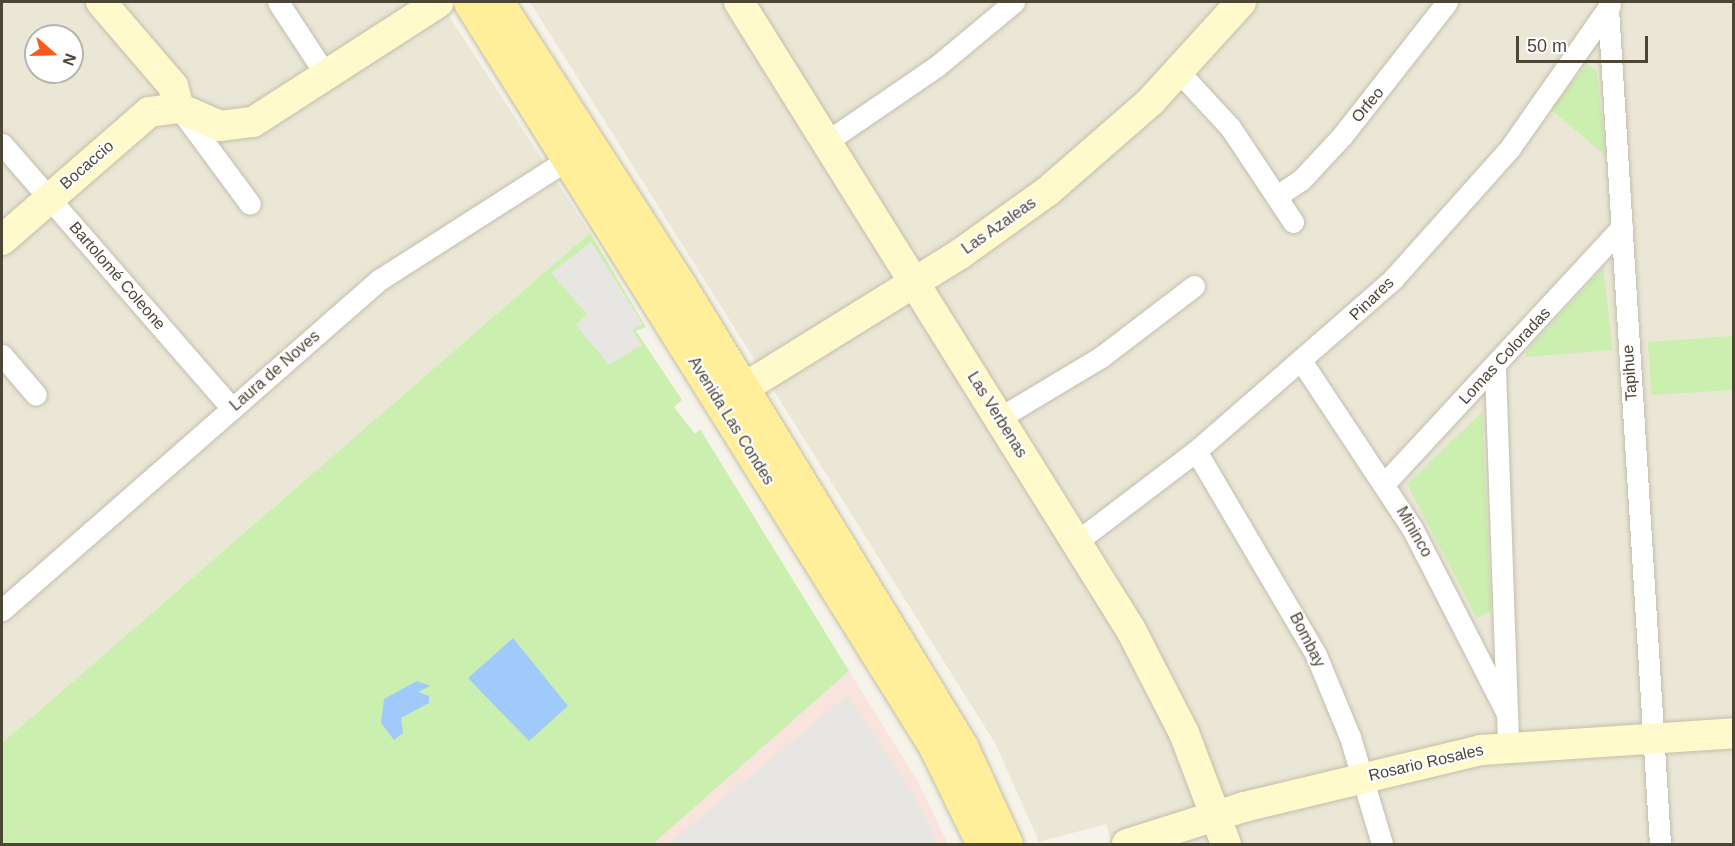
<!DOCTYPE html>
<html>
<head>
<meta charset="utf-8">
<style>
	body { margin:0 }
	#map { position:relative; width:1735px; height:846px; overflow:hidden; background:#f6f4ea; font-family:Helvetica,sans-serif }
	div>[style] { position:absolute }
	.residential>* { inset:0; background:#ebe7d7 }
	.medical>* { inset:0; background:#f8e4dc }
	.green>* { inset:0; background:#caefae }
	.parking>* { inset:0; background:#e8e6e2 }
	.water>* { inset:0; background:#a0caf9 }
	.roads { filter:drop-shadow(0 0 2px #c3beab) drop-shadow(0 0 2px #c3beab) }
	.street>* { height:21px; margin:-10.5px; padding:0 10.5px; transform-origin:10.5px; border-radius:10.5px; background:#fff }
	.secondary>* { height:30px; margin:-15px; padding:0 15px; transform-origin:15px; border-radius:15px; background:#fff9cb }
	.primary>* { height:33px; margin:-16.5px; padding:0 16.5px; transform-origin:16.5px; border-radius:16.5px; background:#ffef9a }
	span { translate:-50% -50%; white-space:nowrap; text-align:center; line-height:1.15; -webkit-text-stroke:4.5px #fff; paint-order:stroke }
	.street-label { font-size:16px; color:#4c4637 }
	.frame { position:absolute; inset:0; border:3px solid #4c4637; pointer-events:none }
	.north { position:absolute; left:24px; top:24px; width:60px; height:60px; box-sizing:border-box; background:#fff; border:2px solid #b7b5af; border-radius:50%; rotate:110deg; font-size:16px; font-weight:700; line-height:24px; text-align:center; color:#4c4637 }
	.north::after { content:''; display:block; margin:auto; width:21px; height:27px; background:#ff5818; clip-path:polygon(50% 0,100% 100%,50% 72%,0 100%) }
	.scale { position:absolute; left:1516px; top:36px; width:132px; height:27px; box-sizing:border-box; border:3px solid #4c4637; border-top:0; padding-left:8px; font-size:18px; line-height:21px; white-space:nowrap; color:#4c4637; -webkit-text-stroke:4px #fff; paint-order:stroke }
</style>
</head>
<body>
<div id="map">
	<div class="residential">
		<div style="clip-path:polygon(evenodd,2px 2px,440px 2px,590px 233px,2px 743px,2px 2px,36px 36px,72px 36px,72px 72px,36px 72px,36px 36px)"></div>
		<div style="clip-path:polygon(530px 2px,1733px 2px,1733px 844px,1112px 844px,1106px 824px,1039px 842px,995px 743px)"></div>
	</div>
	<div class="medical">
		<div style="clip-path:polygon(849px 671px,917px 780px,948px 844px,653px 844px)"></div>
	</div>
	<div class="green">
		<div style="clip-path:polygon(1588px 64px,1597px 72px,1605px 155px,1550px 109px)"></div>
		<div style="clip-path:polygon(590px 233px,646px 327px,636px 331px,682px 400px,674px 407px,695px 434px,700px 429px,849px 671px,653px 844px,2px 844px,2px 743px)"></div>
		<div style="clip-path:polygon(1603px 268px,1613px 350px,1526px 357px,1526px 352px)"></div>
		<div style="clip-path:polygon(1733px 336px,1733px 390px,1651px 395px,1648px 342px)"></div>
		<div style="clip-path:polygon(1482px 412px,1491px 611px,1477px 618px,1407px 484px)"></div>
	</div>
	<div class="parking">
		<div style="clip-path:polygon(591px 242px,643px 324px,632px 330px,642px 345px,609px 365px,576px 325px,587px 314px,551px 273px)"></div>
		<div style="clip-path:polygon(848px 695px,914px 795px,937px 844px,668px 844px)"></div>
	</div>
	<div class="water">
		<div style="clip-path:polygon(513px 638px,568px 706px,529px 741px,468px 678px)"></div>
		<div style="clip-path:polygon(417px 681px,430px 686px,418px 692px,429px 696px,429px 703px,401px 718px,403px 733px,394px 740px,381px 723px,384px 699px)"></div>
	</div>
	<div class="roads">
		<div class="street">
			<div style="left:278px;top:2px;width:87px;rotate:56.7deg"></div>
			<div style="left:1608px;top:8px;width:838px;rotate:86.44deg"></div>
			<div style="left:1179px;top:72px;width:75px;rotate:47.2deg"></div>
			<div style="left:1230px;top:127px;width:114px;rotate:56.4deg"></div>
			<div style="left:179px;top:108px;width:119px;rotate:53.5deg"></div>
			<div style="left:826px;top:142px;width:135px;rotate:-34.4deg"></div>
			<div style="left:937px;top:66px;width:100px;rotate:-39.7deg"></div>
			<div style="left:2px;top:144px;width:351px;rotate:49deg"></div>
			<div style="left:1277px;top:196px;width:29px;rotate:-34deg"></div>
			<div style="left:1301px;top:180px;width:60px;rotate:-47deg"></div>
			<div style="left:1342px;top:136px;width:170px;rotate:-51.9deg"></div>
			<div style="left:2px;top:355px;width:52px;rotate:49.6deg"></div>
			<div style="left:1302px;top:362px;width:199px;rotate:56.5deg"></div>
			<div style="left:1412px;top:528px;width:209px;rotate:62.9deg"></div>
			<div style="left:1495px;top:369px;width:377px;rotate:88deg"></div>
			<div style="left:999px;top:418px;width:119px;rotate:-30.9deg"></div>
			<div style="left:1101px;top:357px;width:117px;rotate:-37.4deg"></div>
			<div style="left:1196px;top:451px;width:237px;rotate:59.5deg"></div>
			<div style="left:1316px;top:655px;width:89px;rotate:67.5deg"></div>
			<div style="left:1350px;top:737px;width:112px;rotate:73.3deg"></div>
			<div style="left:1385px;top:483px;width:349px;rotate:-47.2deg"></div>
			<div style="left:1076px;top:542px;width:151px;rotate:-37.2deg"></div>
			<div style="left:1196px;top:451px;width:262px;rotate:-41.1deg"></div>
			<div style="left:1393px;top:279px;width:176px;rotate:-48.2deg"></div>
			<div style="left:1510px;top:148px;width:174px;rotate:-55deg"></div>
			<div style="left:2px;top:610px;width:501px;rotate:-41.2deg"></div>
			<div style="left:379px;top:280px;width:224px;rotate:-32.6deg"></div>
		</div>
		<div class="secondary">
			<div style="left:101px;top:2px;width:111px;rotate:49.4deg"></div>
			<div style="left:173px;top:86px;width:23px;rotate:75deg"></div>
			<div style="left:739px;top:2px;width:740px;rotate:58.03deg"></div>
			<div style="left:1131px;top:630px;width:116px;rotate:62.8deg"></div>
			<div style="left:1184px;top:733px;width:119px;rotate:69.3deg"></div>
			<div style="left:2px;top:240px;width:195px;rotate:-41deg"></div>
			<div style="left:149px;top:112px;width:30px;rotate:-8deg"></div>
			<div style="left:179px;top:108px;width:45px;rotate:23.7deg"></div>
			<div style="left:220px;top:126px;width:33px;rotate:-7deg"></div>
			<div style="left:253px;top:122px;width:221px;rotate:-32.8deg"></div>
			<div style="left:723px;top:401px;width:279px;rotate:-31.8deg"></div>
			<div style="left:960px;top:254px;width:108px;rotate:-35.6deg"></div>
			<div style="left:1048px;top:191px;width:137px;rotate:-41.1deg"></div>
			<div style="left:1151px;top:101px;width:134px;rotate:-47.7deg"></div>
			<div style="left:1127px;top:844px;width:123px;rotate:-17.5deg"></div>
			<div style="left:1244px;top:807px;width:244px;rotate:-13.5deg"></div>
			<div style="left:1481px;top:750px;width:254px;rotate:-3.8deg"></div>
		</div>
		<div class="primary">
			<div style="left:470px;top:2px;width:877px;rotate:57.99deg"></div>
			<div style="left:935px;top:746px;width:109px;rotate:63.9deg"></div>
			<div style="left:497px;top:2px;width:338px;rotate:57.2deg"></div>
			<div style="left:680px;top:286px;width:539px;rotate:58.58deg"></div>
			<div style="left:961px;top:746px;width:108px;rotate:65.3deg"></div>
		</div>
	</div>
	<div class="street-label">
		<span style="left:1368px;top:105px;rotate:-50deg">Orfeo</span>
		<span style="left:87px;top:165px;rotate:-41deg">Bocaccio</span>
		<span style="left:999px;top:226px;rotate:-35deg">Las Azaleas</span>
		<span style="left:117px;top:276px;rotate:49deg">Bartolomé Coleone</span>
		<span style="left:1372px;top:299px;rotate:-44deg">Pinares</span>
		<span style="left:1505px;top:356px;rotate:-47deg">Lomas Coloradas</span>
		<span style="left:275px;top:371px;rotate:-41deg">Laura de Noves</span>
		<span style="left:1630px;top:373px;rotate:-94deg">Tapihue</span>
		<span style="left:997px;top:415px;rotate:58deg">Las Verbenas</span>
		<span style="left:731px;top:421px;rotate:58deg">Avenida Las Condes</span>
		<span style="left:1414px;top:532px;rotate:60deg">Mininco</span>
		<span style="left:1307px;top:640px;rotate:63deg">Bombay</span>
		<span style="left:1426px;top:763px;rotate:-13deg">Rosario Rosales</span>
	</div>
	<div class="frame"></div>
	<div class="north">N</div>
	<div class="scale">50 m</div>
</div>
</body>
</html>
